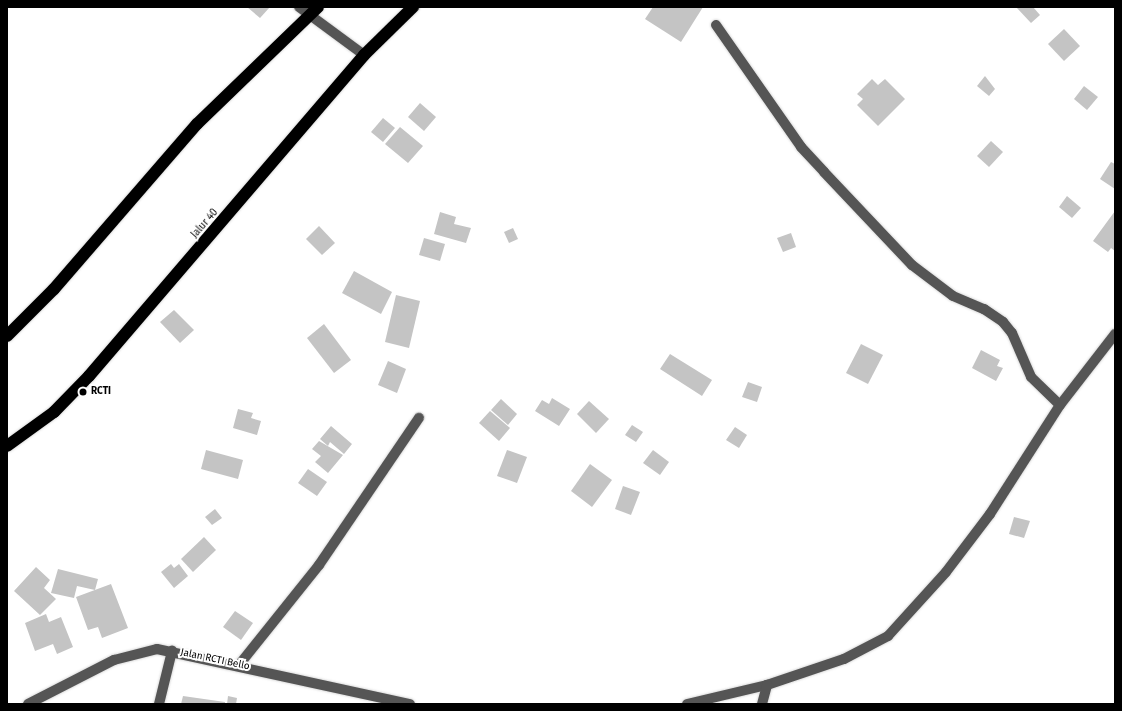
<!DOCTYPE html>
<html>
<head>
<meta charset="utf-8">
<style>
	body { margin:0 }
	#map { position:relative; width:1122px; height:711px; overflow:hidden; background:#fff; font-family:"Fira Sans",sans-serif }
	div>[style] { position:absolute }
	.building>* { inset:0; background:#c4c4c4 }
	.roads { filter:drop-shadow(0 0 1px #dbdbdb) drop-shadow(0 0 1px #dbdbdb) }
	.minor>* { height:10px; margin:-5px; padding:0 5px; transform-origin:5px; border-radius:5px; background:#555 }
	.highway>* { height:12px; margin:-6px; padding:0 6px; transform-origin:6px; border-radius:6px; background:#000 }
	.dots>* { width:11px; height:11px; translate:-50% -50%; box-sizing:border-box; border:2px solid #fff; border-radius:50% }
	span { translate:-50% -50%; white-space:nowrap; text-align:center; line-height:1.15; -webkit-text-stroke:4px #fff; paint-order:stroke }
	.street-label { font-size:10px; color:#000 }
	.poi-label { font-size:10px; color:#000; font-weight:700 }
	.left { translate:0 -50%; text-align:left }
	.frame { position:absolute; inset:0; border:8px solid #000; pointer-events:none }
</style>
</head>
<body>
<div id="map">
	<div class="building">
		<div style="clip-path:polygon(247px 7px,270px 7px,260px 18px)"></div>
		<div style="clip-path:polygon(653px 7px,703px 7px,681px 42px,645px 19px)"></div>
		<div style="clip-path:polygon(1016px 7px,1033px 7px,1040px 15px,1031px 23px)"></div>
		<div style="clip-path:polygon(1064px 29px,1080px 46px,1064px 61px,1048px 44px)"></div>
		<div style="clip-path:polygon(985px 76px,995px 89px,989px 96px,977px 86px)"></div>
		<div style="clip-path:polygon(872px 79px,878px 85px,885px 79px,905px 99px,878px 126px,857px 105px,863px 99px,857px 94px)"></div>
		<div style="clip-path:polygon(1084px 86px,1098px 97px,1087px 110px,1074px 99px)"></div>
		<div style="clip-path:polygon(420px 103px,436px 117px,424px 131px,408px 117px)"></div>
		<div style="clip-path:polygon(383px 118px,395px 128px,383px 142px,371px 132px)"></div>
		<div style="clip-path:polygon(400px 127px,423px 146px,408px 163px,385px 144px)"></div>
		<div style="clip-path:polygon(991px 141px,1003px 152px,989px 167px,977px 156px)"></div>
		<div style="clip-path:polygon(1111px 162px,1115px 164px,1115px 189px,1100px 179px)"></div>
		<div style="clip-path:polygon(1067px 196px,1081px 208px,1072px 218px,1059px 207px)"></div>
		<div style="clip-path:polygon(1115px 211px,1115px 251px,1111px 248px,1108px 252px,1093px 241px)"></div>
		<div style="clip-path:polygon(440px 212px,456px 217px,454px 224px,471px 228px,466px 243px,434px 234px)"></div>
		<div style="clip-path:polygon(319px 226px,335px 243px,322px 255px,306px 239px)"></div>
		<div style="clip-path:polygon(513px 228px,518px 239px,509px 243px,504px 232px)"></div>
		<div style="clip-path:polygon(791px 233px,796px 247px,783px 252px,777px 238px)"></div>
		<div style="clip-path:polygon(424px 238px,445px 244px,440px 261px,419px 255px)"></div>
		<div style="clip-path:polygon(354px 271px,392px 292px,381px 314px,342px 293px)"></div>
		<div style="clip-path:polygon(396px 295px,420px 301px,409px 348px,385px 342px)"></div>
		<div style="clip-path:polygon(174px 310px,194px 330px,180px 343px,160px 322px)"></div>
		<div style="clip-path:polygon(324px 324px,351px 360px,334px 373px,307px 338px)"></div>
		<div style="clip-path:polygon(861px 344px,883px 355px,868px 384px,846px 373px)"></div>
		<div style="clip-path:polygon(981px 350px,1000px 360px,997px 366px,1003px 368px,996px 381px,972px 368px)"></div>
		<div style="clip-path:polygon(670px 354px,712px 380px,702px 396px,660px 369px)"></div>
		<div style="clip-path:polygon(388px 361px,406px 369px,397px 393px,378px 385px)"></div>
		<div style="clip-path:polygon(748px 382px,762px 387px,757px 402px,742px 397px)"></div>
		<div style="clip-path:polygon(552px 398px,570px 409px,559px 426px,535px 411px,542px 400px,549px 404px)"></div>
		<div style="clip-path:polygon(501px 399px,517px 414px,508px 425px,491px 410px)"></div>
		<div style="clip-path:polygon(589px 401px,609px 419px,596px 433px,577px 414px)"></div>
		<div style="clip-path:polygon(238px 409px,253px 413px,251px 418px,261px 421px,257px 435px,233px 428px)"></div>
		<div style="clip-path:polygon(490px 411px,510px 428px,499px 441px,479px 423px)"></div>
		<div style="clip-path:polygon(632px 425px,643px 432px,636px 442px,625px 435px)"></div>
		<div style="clip-path:polygon(331px 426px,352px 444px,344px 454px,330px 442px,328px 446px,320px 439px)"></div>
		<div style="clip-path:polygon(735px 427px,747px 435px,739px 448px,726px 440px)"></div>
		<div style="clip-path:polygon(319px 441px,343px 455px,328px 473px,315px 462px,321px 456px,312px 449px)"></div>
		<div style="clip-path:polygon(206px 450px,243px 460px,238px 479px,201px 469px)"></div>
		<div style="clip-path:polygon(507px 450px,527px 457px,517px 483px,497px 476px)"></div>
		<div style="clip-path:polygon(653px 450px,669px 462px,660px 475px,643px 463px)"></div>
		<div style="clip-path:polygon(590px 464px,612px 480px,592px 507px,571px 491px)"></div>
		<div style="clip-path:polygon(308px 469px,327px 482px,317px 496px,298px 483px)"></div>
		<div style="clip-path:polygon(623px 486px,640px 492px,631px 515px,615px 509px)"></div>
		<div style="clip-path:polygon(215px 509px,222px 518px,212px 525px,205px 517px)"></div>
		<div style="clip-path:polygon(1014px 517px,1030px 521px,1024px 538px,1009px 534px)"></div>
		<div style="clip-path:polygon(204px 537px,216px 550px,193px 572px,181px 559px)"></div>
		<div style="clip-path:polygon(171px 564px,174px 568px,179px 564px,188px 576px,174px 588px,161px 572px)"></div>
		<div style="clip-path:polygon(36px 567px,50px 580px,44px 588px,56px 599px,40px 615px,14px 591px)"></div>
		<div style="clip-path:polygon(58px 569px,98px 579px,95px 590px,77px 586px,74px 598px,51px 593px)"></div>
		<div style="clip-path:polygon(111px 584px,128px 628px,102px 638px,98px 627px,88px 630px,76px 597px)"></div>
		<div style="clip-path:polygon(235px 611px,253px 623px,241px 640px,223px 627px)"></div>
		<div style="clip-path:polygon(46px 614px,49px 622px,61px 617px,73px 647px,57px 654px,53px 644px,35px 651px,25px 623px)"></div>
		<div style="clip-path:polygon(183px 696px,225px 702px,225px 704px,181px 704px)"></div>
		<div style="clip-path:polygon(228px 696px,237px 698px,236px 704px,227px 704px)"></div>
	</div>
	<div class="roads">
		<div class="minor">
			<div style="left:299px;top:7px;width:81px;rotate:36.4deg"></div>
			<div style="left:716px;top:25px;width:149px;rotate:55.1deg"></div>
			<div style="left:801px;top:147px;width:34px;rotate:47deg"></div>
			<div style="left:824px;top:172px;width:128px;rotate:46.6deg"></div>
			<div style="left:912px;top:265px;width:51px;rotate:37.1deg"></div>
			<div style="left:953px;top:296px;width:34px;rotate:23deg"></div>
			<div style="left:984px;top:309px;width:23px;rotate:34deg"></div>
			<div style="left:1003px;top:322px;width:14px;rotate:51deg"></div>
			<div style="left:1012px;top:333px;width:48px;rotate:66.6deg"></div>
			<div style="left:1031px;top:377px;width:40px;rotate:44deg"></div>
			<div style="left:239px;top:665px;width:128px;rotate:-51.3deg"></div>
			<div style="left:319px;top:565px;width:178px;rotate:-55.8deg"></div>
			<div style="left:28px;top:704px;width:97px;rotate:-27.1deg"></div>
			<div style="left:114px;top:660px;width:44px;rotate:-14.3deg"></div>
			<div style="left:157px;top:649px;width:259px;rotate:12.3deg"></div>
			<div style="left:159px;top:704px;width:55px;rotate:-76.2deg"></div>
			<div style="left:687px;top:704px;width:82px;rotate:-13.4deg"></div>
			<div style="left:767px;top:685px;width:81px;rotate:-18.7deg"></div>
			<div style="left:844px;top:659px;width:50px;rotate:-27.6deg"></div>
			<div style="left:888px;top:636px;width:86px;rotate:-47.8deg"></div>
			<div style="left:946px;top:572px;width:73px;rotate:-52.8deg"></div>
			<div style="left:990px;top:514px;width:130px;rotate:-57.3deg"></div>
			<div style="left:1060px;top:405px;width:90px;rotate:-52.2deg"></div>
			<div style="left:762px;top:704px;width:20px;rotate:-75deg"></div>
		</div>
		<div class="highway">
			<div style="left:7px;top:336px;width:66px;rotate:-45deg"></div>
			<div style="left:54px;top:289px;width:218px;rotate:-49.1deg"></div>
			<div style="left:197px;top:124px;width:168px;rotate:-44deg"></div>
			<div style="left:7px;top:446px;width:58px;rotate:-35.9deg"></div>
			<div style="left:54px;top:412px;width:50px;rotate:-45.8deg"></div>
			<div style="left:89px;top:376px;width:423px;rotate:-49.4deg"></div>
			<div style="left:364px;top:55px;width:69px;rotate:-44.4deg"></div>
		</div>
	</div>
	<div class="dots">
		<div style="left:83px;top:392px;background:#000"></div>
	</div>
	<div class="street-label">
		<span style="left:205px;top:224px;rotate:-49deg">Jalur 40</span>
		<span style="left:215px;top:660px;rotate:12deg">Jalan RCTI Bello</span>
	</div>
	<div class="poi-label">
		<span class="left" style="left:91px;top:392px">RCTI</span>
	</div>
	<div class="frame"></div>
</div>
</body>
</html>
